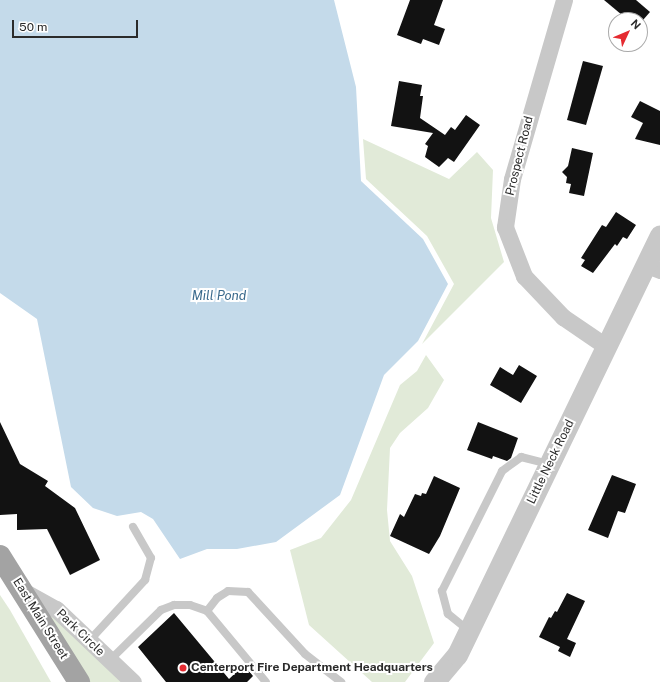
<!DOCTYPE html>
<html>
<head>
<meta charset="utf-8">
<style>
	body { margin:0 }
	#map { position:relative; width:660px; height:682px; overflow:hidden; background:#fff; font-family:"Public Sans",sans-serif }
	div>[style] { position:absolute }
	.green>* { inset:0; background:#e1ead8 }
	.water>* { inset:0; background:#c4daea }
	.building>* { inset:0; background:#121212 }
	.service>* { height:8px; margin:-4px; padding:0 4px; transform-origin:4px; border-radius:4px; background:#c8c8c8 }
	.minor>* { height:17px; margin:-8.5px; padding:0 8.5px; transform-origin:8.5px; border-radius:8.5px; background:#c8c8c8 }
	.tertiary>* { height:21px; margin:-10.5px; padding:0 10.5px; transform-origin:10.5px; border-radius:10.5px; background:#c8c8c8 }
	.primary>* { height:22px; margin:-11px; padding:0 11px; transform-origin:11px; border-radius:11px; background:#a3a3a3 }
	.dots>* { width:11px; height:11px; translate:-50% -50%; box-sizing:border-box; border:2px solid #fff; border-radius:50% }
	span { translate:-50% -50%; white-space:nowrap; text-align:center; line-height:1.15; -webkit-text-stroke:4px #fff; paint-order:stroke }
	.street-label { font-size:12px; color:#2b2b2b }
	.poi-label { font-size:12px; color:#2b2b2b; font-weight:700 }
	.left { translate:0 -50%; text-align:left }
	.water-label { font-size:13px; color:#3a6a8d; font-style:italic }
	.north { position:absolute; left:608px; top:12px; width:40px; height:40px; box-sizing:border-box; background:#fff; border:1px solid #aaa; border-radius:50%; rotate:46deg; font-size:11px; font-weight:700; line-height:16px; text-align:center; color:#2b2b2b }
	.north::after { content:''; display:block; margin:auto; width:14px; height:18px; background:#e52b31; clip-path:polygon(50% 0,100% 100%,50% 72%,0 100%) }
	.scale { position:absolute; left:12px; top:20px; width:126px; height:18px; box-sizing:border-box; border:2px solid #2b2b2b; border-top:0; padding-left:5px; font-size:12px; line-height:14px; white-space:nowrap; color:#2b2b2b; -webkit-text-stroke:3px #fff; paint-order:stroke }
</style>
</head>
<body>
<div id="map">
	<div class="green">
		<div style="clip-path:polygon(363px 139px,449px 179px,477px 152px,493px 170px,491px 218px,504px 262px,422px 344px,454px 284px,427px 236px,366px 179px)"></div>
		<div style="clip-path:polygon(426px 355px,444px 380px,428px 408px,400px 433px,390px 448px,387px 510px,390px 541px,412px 576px,434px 643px,405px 682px,372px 682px,309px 625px,290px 550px,321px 538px,351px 500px,400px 385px,417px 371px)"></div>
		<div style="clip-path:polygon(0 595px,10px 610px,51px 682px,0 682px)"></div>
		<div style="clip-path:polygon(35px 603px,51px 611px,127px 682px,82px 682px)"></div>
	</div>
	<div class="water">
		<div style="clip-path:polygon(0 0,334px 0,356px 87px,361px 181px,423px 239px,448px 284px,418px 341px,384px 375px,340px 495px,276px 542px,237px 549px,207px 549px,180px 559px,153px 519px,141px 512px,117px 516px,93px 508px,71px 487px,37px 319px,0 293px)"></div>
	</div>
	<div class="building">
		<div style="clip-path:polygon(410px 0,443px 0,434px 25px,445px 29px,439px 45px,423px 39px,421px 44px,397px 35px)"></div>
		<div style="clip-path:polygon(604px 0,636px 0,650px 12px,643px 20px,628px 20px)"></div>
		<div style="clip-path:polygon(583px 61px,603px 66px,586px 125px,567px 120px)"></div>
		<div style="clip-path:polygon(399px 81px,422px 85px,420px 96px,423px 96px,420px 118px,445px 135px,451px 127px,455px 130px,466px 115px,480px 125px,454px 162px,448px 158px,439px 167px,425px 157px,428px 146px,425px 144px,433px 133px,391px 126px)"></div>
		<div style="clip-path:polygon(640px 101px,660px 111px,660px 145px,635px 139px,643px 123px,631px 117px)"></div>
		<div style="clip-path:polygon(572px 148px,593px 153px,584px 196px,569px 193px,571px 184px,566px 183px,567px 177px,562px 172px,568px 166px)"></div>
		<div style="clip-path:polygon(616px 212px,636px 225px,627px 239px,623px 237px,617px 246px,615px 244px,593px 273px,581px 266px,585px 260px,581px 258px,602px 225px,606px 227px)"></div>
		<div style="clip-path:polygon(519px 365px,537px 376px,521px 403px,490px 385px,500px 367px,513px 375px)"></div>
		<div style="clip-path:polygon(0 422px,20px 464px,48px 481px,45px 486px,75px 508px,100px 560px,70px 575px,47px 529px,17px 530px,17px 514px,0 515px)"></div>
		<div style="clip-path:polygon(478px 422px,518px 438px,511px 458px,507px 461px,493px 456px,492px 459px,467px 450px)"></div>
		<div style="clip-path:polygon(612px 475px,636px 484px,625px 513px,618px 511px,608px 538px,588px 530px)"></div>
		<div style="clip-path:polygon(434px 476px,460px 488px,440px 536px,429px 554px,390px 536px,400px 514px,404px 517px,415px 494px,421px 496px,422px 493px,426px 494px)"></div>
		<div style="clip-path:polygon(567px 593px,585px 601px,567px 639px,576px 643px,570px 657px,558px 651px,560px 647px,539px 637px,549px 617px,551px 618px,555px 611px,557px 612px)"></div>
		<div style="clip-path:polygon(174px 613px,229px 679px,244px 665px,253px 676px,247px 682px,166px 682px,138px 647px)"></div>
	</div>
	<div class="service">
		<div style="left:207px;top:611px;width:16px;rotate:-52deg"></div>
		<div style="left:217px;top:598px;width:13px;rotate:-32deg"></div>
		<div style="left:228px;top:591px;width:20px;rotate:3deg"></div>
		<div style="left:248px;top:592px;width:84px;rotate:47.4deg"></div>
		<div style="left:305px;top:654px;width:46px;rotate:37.9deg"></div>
		<div style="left:468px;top:630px;width:26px;rotate:-141deg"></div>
		<div style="left:448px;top:614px;width:24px;rotate:-105deg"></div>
		<div style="left:442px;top:591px;width:134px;rotate:-63.4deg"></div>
		<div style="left:502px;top:471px;width:24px;rotate:-36deg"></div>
		<div style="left:521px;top:457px;width:29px;rotate:14deg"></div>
		<div style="left:89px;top:641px;width:83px;rotate:-47.4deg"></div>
		<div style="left:145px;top:580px;width:23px;rotate:-75deg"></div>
		<div style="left:151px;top:558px;width:36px;rotate:-120deg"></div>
		<div style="left:109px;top:661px;width:73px;rotate:-44.4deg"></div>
		<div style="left:161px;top:610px;width:14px;rotate:-21deg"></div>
		<div style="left:174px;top:605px;width:16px"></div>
		<div style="left:190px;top:605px;width:18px;rotate:19deg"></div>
		<div style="left:207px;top:611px;width:92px;rotate:50.3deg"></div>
	</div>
	<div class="minor">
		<div style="left:564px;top:0;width:186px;rotate:106.2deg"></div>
		<div style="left:512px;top:179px;width:49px;rotate:98.3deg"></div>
		<div style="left:505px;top:227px;width:53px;rotate:68.8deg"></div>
		<div style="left:524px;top:276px;width:57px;rotate:46.4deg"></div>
		<div style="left:563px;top:317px;width:53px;rotate:34.3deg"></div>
		<div style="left:647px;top:265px;width:14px;rotate:21deg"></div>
		<div style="left:23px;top:591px;width:38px;rotate:29deg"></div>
		<div style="left:56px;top:609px;width:106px;rotate:43.5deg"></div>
	</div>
	<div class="tertiary">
		<div style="left:434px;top:682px;width:35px;rotate:-50deg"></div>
		<div style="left:457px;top:655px;width:466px;rotate:-64.2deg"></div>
	</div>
	<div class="primary">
		<div style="left:0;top:556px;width:149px;rotate:57.9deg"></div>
	</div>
	<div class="dots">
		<div style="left:183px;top:668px;background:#e52b31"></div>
	</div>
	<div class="street-label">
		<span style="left:520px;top:156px;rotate:-76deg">Prospect Road</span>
		<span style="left:551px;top:462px;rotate:-64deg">Little Neck Road</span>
		<span style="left:40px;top:619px;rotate:58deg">East Main Street</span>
		<span style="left:80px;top:633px;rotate:44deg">Park Circle</span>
	</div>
	<div class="poi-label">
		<span class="left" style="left:191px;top:668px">Centerport Fire Department Headquarters</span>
	</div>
	<div class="water-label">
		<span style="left:219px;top:296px">Mill Pond</span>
	</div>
	<div class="north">N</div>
	<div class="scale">50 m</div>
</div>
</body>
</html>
